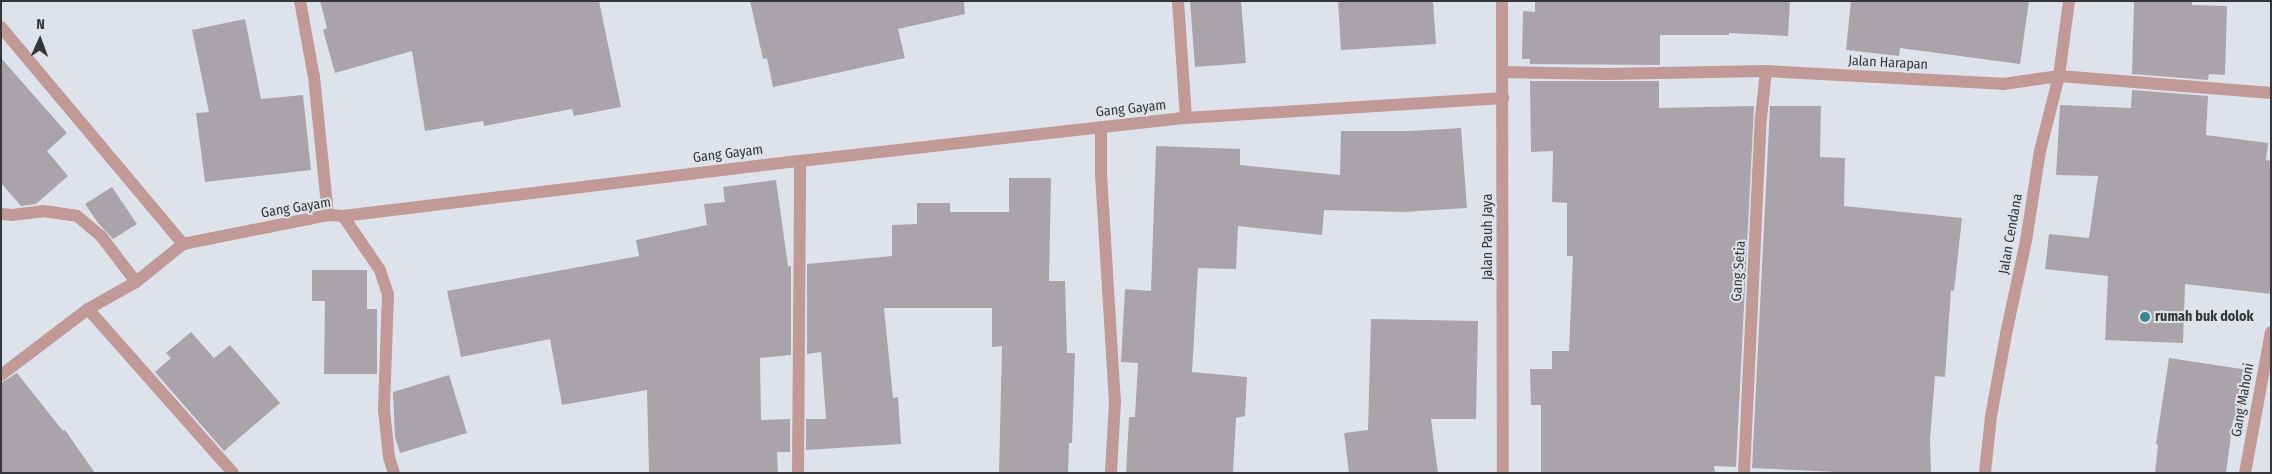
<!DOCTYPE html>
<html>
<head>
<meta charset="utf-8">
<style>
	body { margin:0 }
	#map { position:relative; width:2272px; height:474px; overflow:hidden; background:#dee3eb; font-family:"Fira Sans Condensed",sans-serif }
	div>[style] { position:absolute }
	.building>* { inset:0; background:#aaa4aa }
	.minor>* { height:12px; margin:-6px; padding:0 6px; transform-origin:6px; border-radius:6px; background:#c19a97 }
	.dots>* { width:14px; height:14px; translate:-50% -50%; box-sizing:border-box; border:2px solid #dee3eb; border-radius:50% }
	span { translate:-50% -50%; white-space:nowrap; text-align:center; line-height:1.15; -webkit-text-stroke:4px #dee3eb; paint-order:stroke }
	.street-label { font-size:14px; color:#343639 }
	.poi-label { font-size:14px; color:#343639; font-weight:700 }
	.left { translate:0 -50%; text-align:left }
	.frame { position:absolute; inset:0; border:2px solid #343639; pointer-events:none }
	.north { position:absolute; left:15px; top:15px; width:50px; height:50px; -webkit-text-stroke:4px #dee3eb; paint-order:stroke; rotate:2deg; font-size:14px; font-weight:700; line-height:20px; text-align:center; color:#343639 }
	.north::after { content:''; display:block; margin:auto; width:18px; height:22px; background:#343639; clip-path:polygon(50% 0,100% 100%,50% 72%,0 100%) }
</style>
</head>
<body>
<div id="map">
	<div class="building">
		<div style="clip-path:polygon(320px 1px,599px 1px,621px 107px,574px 116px,572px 109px,484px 126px,483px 121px,425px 131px,412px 51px,335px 73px,323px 30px,327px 28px)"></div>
		<div style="clip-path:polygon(750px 1px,964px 1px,965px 14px,898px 29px,905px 58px,773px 87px,767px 58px,763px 59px)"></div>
		<div style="clip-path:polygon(1190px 1px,1241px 1px,1246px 63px,1195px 67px)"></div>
		<div style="clip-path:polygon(1338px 1px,1433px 1px,1436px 44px,1341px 50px)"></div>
		<div style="clip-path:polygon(1535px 1px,1790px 1px,1788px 36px,1729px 33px,1729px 35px,1660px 35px,1660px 65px,1530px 64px,1530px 59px,1522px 59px,1523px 11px,1535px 12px)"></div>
		<div style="clip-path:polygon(1851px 1px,2029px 1px,2020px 64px,1900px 48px,1899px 56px,1846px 50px)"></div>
		<div style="clip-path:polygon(2134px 1px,2192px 1px,2192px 5px,2227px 6px,2225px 75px,2209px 74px,2208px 80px,2132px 74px)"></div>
		<div style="clip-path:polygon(245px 19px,261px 99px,303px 95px,311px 170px,205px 182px,196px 113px,209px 112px,192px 30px)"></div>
		<div style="clip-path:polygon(1px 58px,67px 133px,47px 151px,68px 176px,36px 204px,21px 206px,1px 183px)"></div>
		<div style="clip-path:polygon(1530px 81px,1659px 81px,1659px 108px,1754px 106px,1736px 467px,1714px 466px,1715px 473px,1541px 473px,1541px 405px,1531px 405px,1530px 369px,1552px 369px,1552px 351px,1569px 351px,1573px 256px,1567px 256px,1567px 203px,1552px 202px,1553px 151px,1531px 152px)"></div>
		<div style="clip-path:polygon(2132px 90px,2208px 96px,2206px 135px,2268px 143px,2266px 160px,2271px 161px,2271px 294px,2185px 284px,2183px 343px,2105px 340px,2108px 276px,2045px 269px,2049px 234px,2089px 238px,2098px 176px,2056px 175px,2060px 105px,2131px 108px)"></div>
		<div style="clip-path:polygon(1770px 106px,1821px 106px,1820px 157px,1845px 158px,1844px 206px,1962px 218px,1954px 291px,1951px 290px,1945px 377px,1935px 376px,1930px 440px,1931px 473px,1859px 473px,1752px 468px)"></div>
		<div style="clip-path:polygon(1461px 128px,1467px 208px,1404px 212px,1324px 210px,1322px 235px,1238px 226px,1236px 269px,1198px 268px,1192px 372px,1247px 377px,1245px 416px,1236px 418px,1233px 473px,1126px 473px,1129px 417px,1135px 417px,1138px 363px,1121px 362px,1125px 289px,1151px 291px,1156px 146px,1240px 149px,1240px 165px,1340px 175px,1341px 131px,1410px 131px)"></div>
		<div style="clip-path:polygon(1009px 178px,1051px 178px,1049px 281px,1065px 281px,1067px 353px,1075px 353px,1072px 443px,1069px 443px,1068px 473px,999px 473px,1002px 346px,992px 347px,992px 308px,884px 308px,893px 398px,898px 397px,901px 444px,806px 450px,806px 419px,826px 419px,821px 352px,807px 354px,807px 264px,892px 256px,892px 225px,917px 224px,917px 203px,950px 203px,950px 212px,1009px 212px)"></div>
		<div style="clip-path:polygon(776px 180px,788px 266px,791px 266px,791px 355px,760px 358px,761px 420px,790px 419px,790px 452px,777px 452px,778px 473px,649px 473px,647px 390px,562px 405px,550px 339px,461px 357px,447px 291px,639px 256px,636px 240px,707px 225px,704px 204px,725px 202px,723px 187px)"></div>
		<div style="clip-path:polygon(112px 187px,137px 224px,113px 239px,98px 223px,85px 204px)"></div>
		<div style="clip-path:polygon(312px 270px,367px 270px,367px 309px,377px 309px,377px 374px,324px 374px,325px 301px,312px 301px)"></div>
		<div style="clip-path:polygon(1371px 319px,1478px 321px,1476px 419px,1431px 419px,1438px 473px,1349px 473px,1344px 433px,1368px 430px)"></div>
		<div style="clip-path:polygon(191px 332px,214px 358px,230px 345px,280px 403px,224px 451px,155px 372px,171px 358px,166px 353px)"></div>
		<div style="clip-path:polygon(2169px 358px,2248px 370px,2239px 421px,2233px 420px,2226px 473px,2155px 473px,2158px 445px,2156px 444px)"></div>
		<div style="clip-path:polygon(17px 373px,63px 431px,65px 430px,95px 473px,1px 473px,1px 383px)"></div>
		<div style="clip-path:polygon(449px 375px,467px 433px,400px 453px,395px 437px,393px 392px)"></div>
	</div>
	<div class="minor">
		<div style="left:300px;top:1px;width:77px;rotate:79.6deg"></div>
		<div style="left:314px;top:77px;width:139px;rotate:84.2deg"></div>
		<div style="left:1178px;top:1px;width:117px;rotate:86.1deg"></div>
		<div style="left:1502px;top:1px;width:472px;rotate:89.9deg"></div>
		<div style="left:1px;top:27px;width:283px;rotate:50deg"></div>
		<div style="left:1502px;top:72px;width:104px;rotate:1.1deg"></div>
		<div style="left:1606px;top:74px;width:160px;rotate:-1.1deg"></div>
		<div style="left:1766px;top:71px;width:237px;rotate:3.1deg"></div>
		<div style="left:2003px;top:84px;width:57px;rotate:-8.1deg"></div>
		<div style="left:2059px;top:76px;width:213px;rotate:4.6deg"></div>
		<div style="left:1101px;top:127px;width:47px;rotate:90deg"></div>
		<div style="left:1101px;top:174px;width:227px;rotate:86.5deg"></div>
		<div style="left:1115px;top:401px;width:72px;rotate:93.2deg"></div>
		<div style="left:1px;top:214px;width:11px;rotate:5deg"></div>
		<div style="left:12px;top:215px;width:31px;rotate:-7deg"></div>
		<div style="left:43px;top:211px;width:34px;rotate:8deg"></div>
		<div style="left:77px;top:216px;width:31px;rotate:40deg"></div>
		<div style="left:101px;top:236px;width:58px;rotate:52.7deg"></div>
		<div style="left:343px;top:216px;width:65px;rotate:55.6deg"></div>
		<div style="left:380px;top:270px;width:25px;rotate:72deg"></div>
		<div style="left:388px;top:294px;width:116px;rotate:92deg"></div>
		<div style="left:384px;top:410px;width:47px;rotate:83.9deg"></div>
		<div style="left:389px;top:457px;width:17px;rotate:73deg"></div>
		<div style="left:88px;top:309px;width:219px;rotate:48.5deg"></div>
		<div style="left:1px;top:375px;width:109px;rotate:-37.2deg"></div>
		<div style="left:88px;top:309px;width:55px;rotate:-29.4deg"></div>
		<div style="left:136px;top:282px;width:60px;rotate:-39deg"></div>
		<div style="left:183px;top:244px;width:148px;rotate:-11.3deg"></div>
		<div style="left:328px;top:215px;width:15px;rotate:4deg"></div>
		<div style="left:343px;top:216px;width:460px;rotate:-6.9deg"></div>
		<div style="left:800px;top:161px;width:388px;rotate:-6.4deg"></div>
		<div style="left:1186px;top:118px;width:318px;rotate:-3.6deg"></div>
		<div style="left:798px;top:473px;width:312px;rotate:-89.6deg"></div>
		<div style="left:1744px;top:473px;width:355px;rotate:-87.3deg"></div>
		<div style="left:1761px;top:118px;width:47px;rotate:-83.9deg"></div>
		<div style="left:1985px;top:473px;width:57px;rotate:-84deg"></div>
		<div style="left:1991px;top:416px;width:83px;rotate:-79.6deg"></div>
		<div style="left:2006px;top:334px;width:95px;rotate:-77.9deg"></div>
		<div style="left:2026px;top:241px;width:91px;rotate:-81.2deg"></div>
		<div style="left:2040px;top:151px;width:77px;rotate:-75.8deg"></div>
		<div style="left:2059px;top:76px;width:76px;rotate:-82.4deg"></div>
		<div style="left:2245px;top:473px;width:143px;rotate:-79.6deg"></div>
	</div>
	<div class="dots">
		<div style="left:2145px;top:317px;background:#3f8491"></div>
	</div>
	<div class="street-label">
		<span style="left:1888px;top:63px;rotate:3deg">Jalan Harapan</span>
		<span style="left:1131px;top:109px;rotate:-6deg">Gang Gayam</span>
		<span style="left:728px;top:154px;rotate:-7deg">Gang Gayam</span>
		<span style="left:296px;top:208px;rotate:-9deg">Gang Gayam</span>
		<span style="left:2011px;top:234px;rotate:-80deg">Jalan Cendana</span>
		<span style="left:1488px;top:237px;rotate:-90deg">Jalan Pauh Jaya</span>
		<span style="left:1739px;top:271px;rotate:-86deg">Gang Setia</span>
		<span style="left:2243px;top:400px;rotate:-80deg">Gang Mahoni</span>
	</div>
	<div class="poi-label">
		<span class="left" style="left:2155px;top:317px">rumah buk dolok</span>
	</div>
	<div class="frame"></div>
	<div class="north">N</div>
</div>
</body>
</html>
